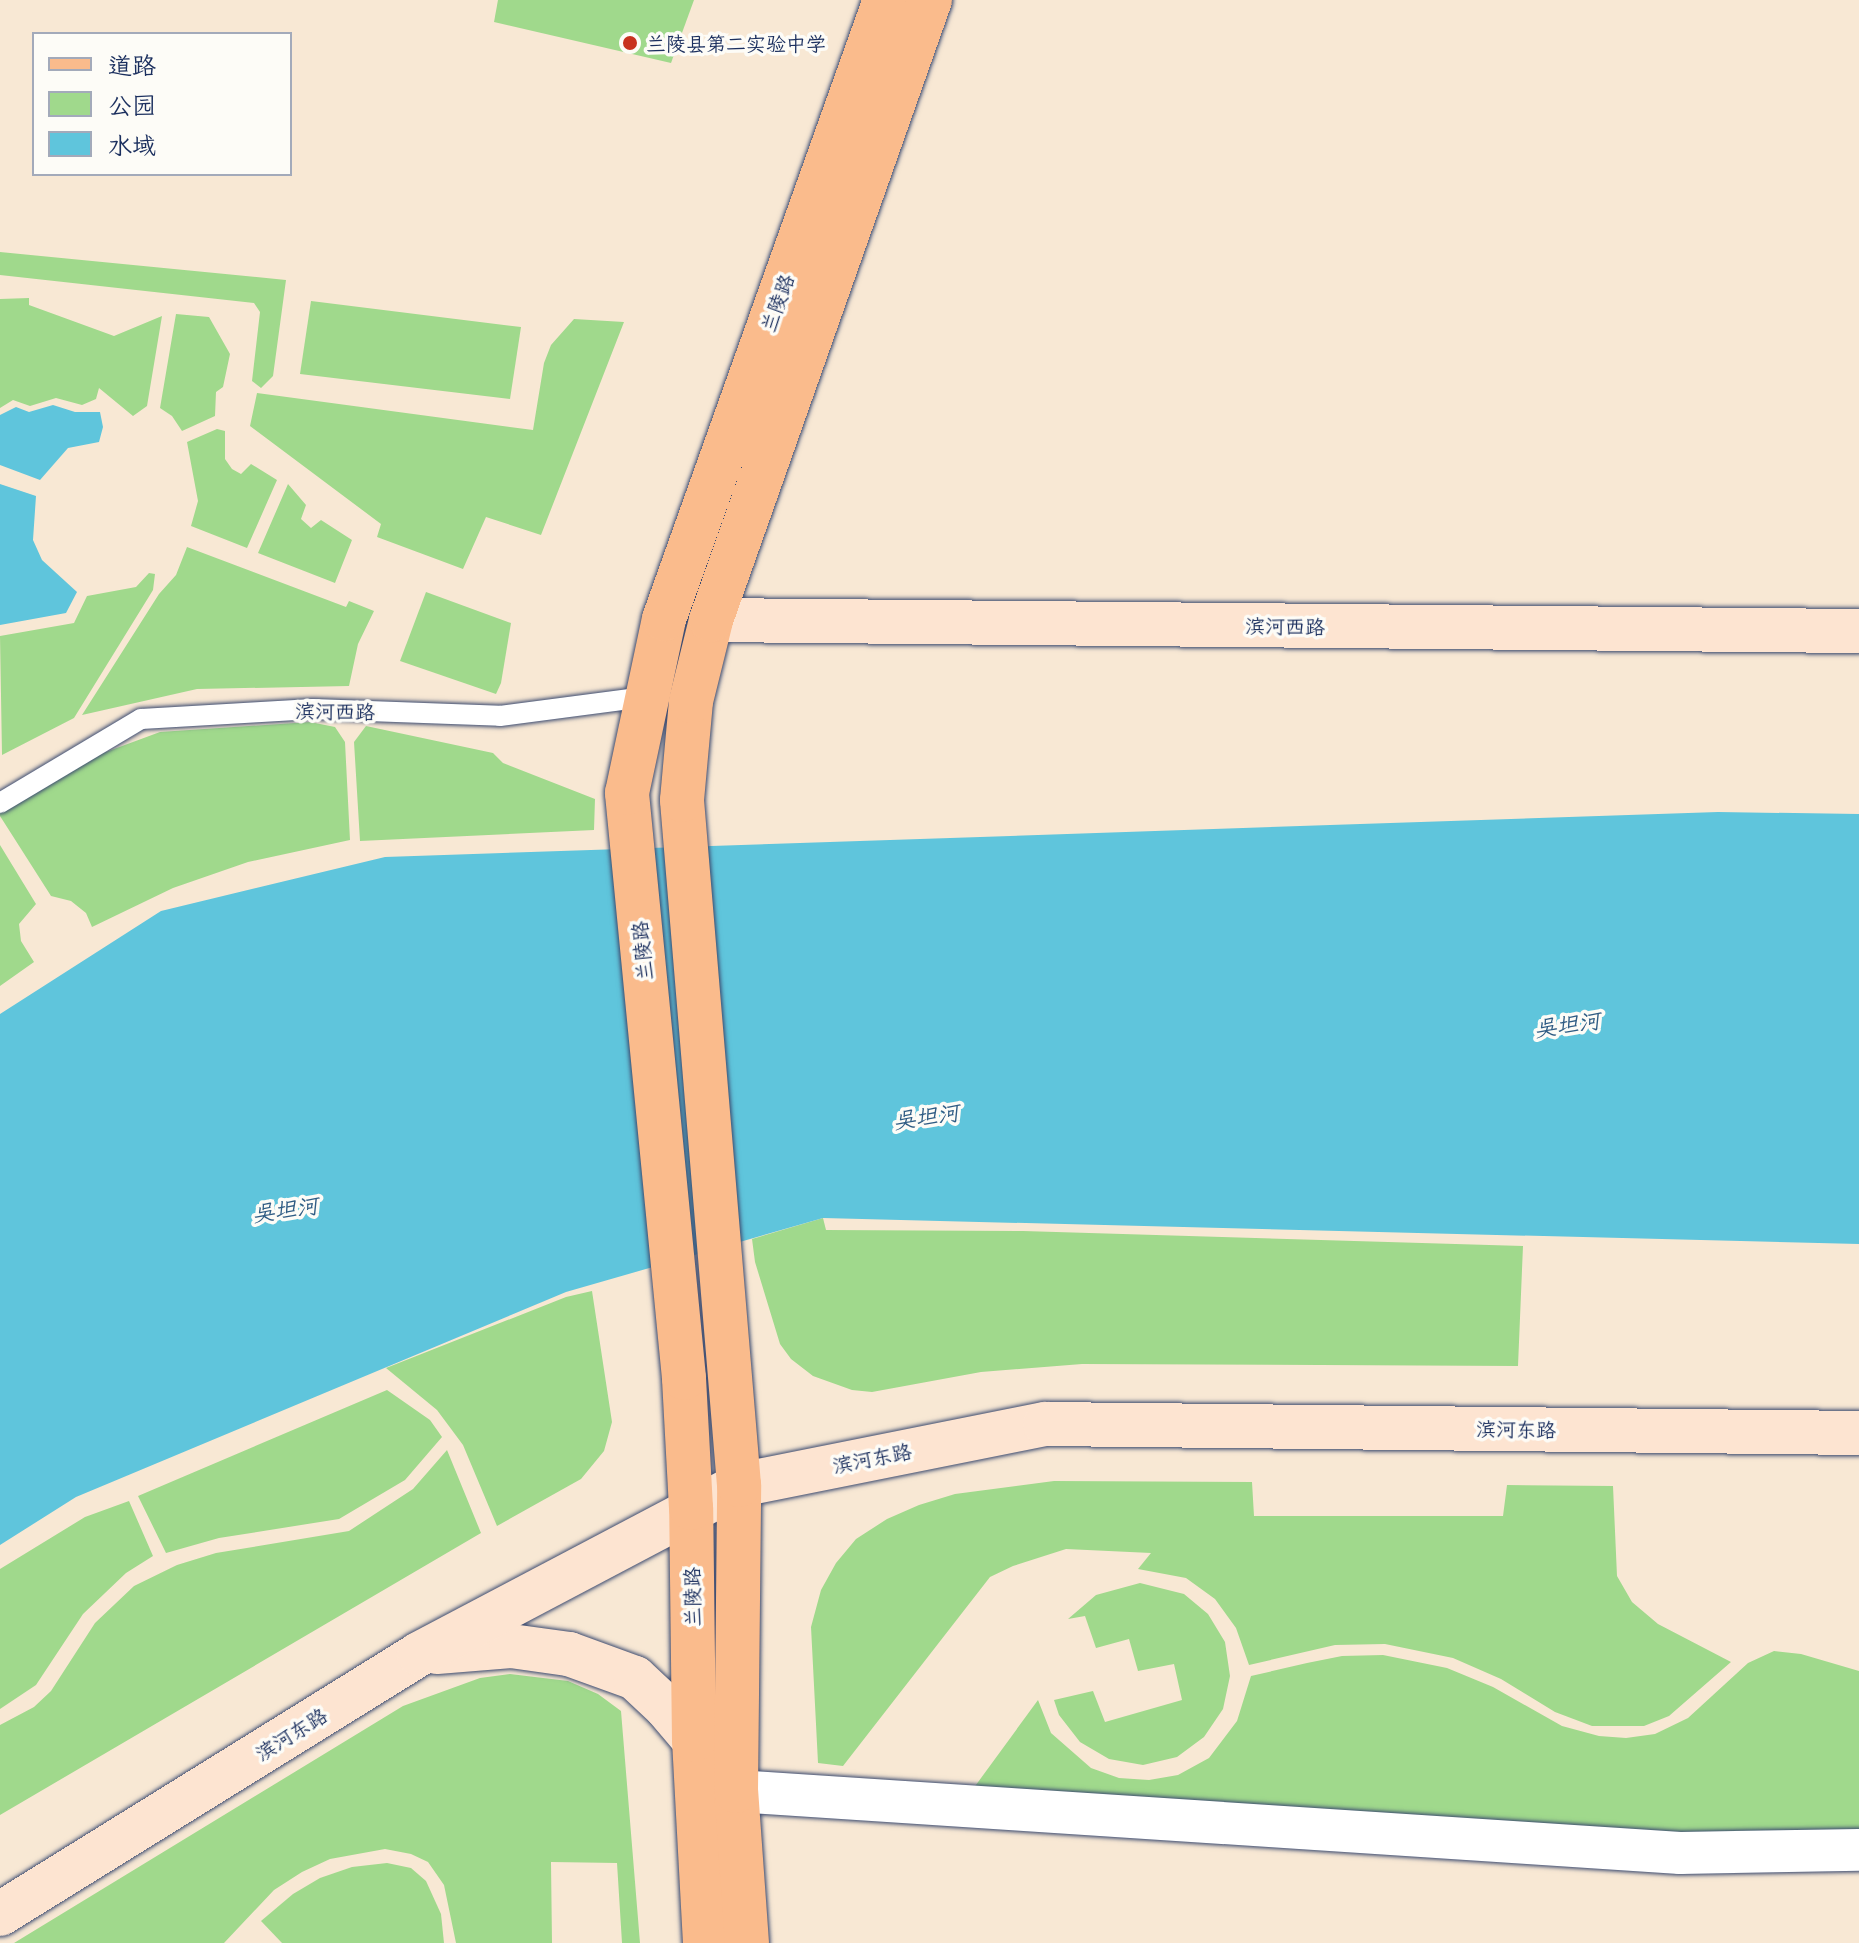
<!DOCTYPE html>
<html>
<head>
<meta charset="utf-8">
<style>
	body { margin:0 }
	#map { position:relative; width:1859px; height:1943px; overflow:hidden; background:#f8e8d4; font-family:"Playpen Sans","LXGW WenKai TC",sans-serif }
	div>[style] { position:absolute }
	.green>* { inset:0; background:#a0d98c }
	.water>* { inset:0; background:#5fc5dc }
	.roads { filter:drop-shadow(0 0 2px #3c4b70) drop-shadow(0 0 2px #3c4b70) }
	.lane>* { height:20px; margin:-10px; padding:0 10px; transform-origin:10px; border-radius:10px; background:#fff }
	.street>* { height:42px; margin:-21px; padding:0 21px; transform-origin:21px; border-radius:21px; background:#fff }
	.secondary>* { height:44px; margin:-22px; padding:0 22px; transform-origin:22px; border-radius:22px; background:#fde4d1 }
	.primary>* { height:44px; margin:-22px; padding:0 22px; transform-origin:22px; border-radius:22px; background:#fabb8c }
	.dots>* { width:22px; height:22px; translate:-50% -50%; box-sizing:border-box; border:4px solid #fdfcf7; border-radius:50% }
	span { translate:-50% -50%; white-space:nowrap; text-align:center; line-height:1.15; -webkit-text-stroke:7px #fdfcf7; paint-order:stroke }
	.poi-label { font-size:20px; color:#1b2f5e }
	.left { translate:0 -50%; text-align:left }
	.street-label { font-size:20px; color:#1b2f5e }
	.water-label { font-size:22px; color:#2f5c84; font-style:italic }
	.legend { position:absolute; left:32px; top:32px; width:260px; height:144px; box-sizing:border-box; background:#fdfcf7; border:2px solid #a3aaba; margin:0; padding:10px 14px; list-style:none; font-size:24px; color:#1b2f5e }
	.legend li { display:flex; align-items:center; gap:16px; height:40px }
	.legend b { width:40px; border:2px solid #a3aaba }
</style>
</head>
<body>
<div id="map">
	<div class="green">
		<div style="clip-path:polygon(498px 0,694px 0,671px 63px,494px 22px)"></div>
		<div style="clip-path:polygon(0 252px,286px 280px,273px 376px,261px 388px,252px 381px,260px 312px,254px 303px,0 275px)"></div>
		<div style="clip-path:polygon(29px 298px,29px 305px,114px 336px,162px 316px,147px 406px,133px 416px,99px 388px,96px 399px,82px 405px,56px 398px,30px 406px,13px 400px,0 408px,0 299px)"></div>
		<div style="clip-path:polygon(311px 301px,521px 327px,510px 399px,300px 374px)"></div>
		<div style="clip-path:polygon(176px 314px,209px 317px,230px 354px,223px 387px,216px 392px,215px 416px,182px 431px,172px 416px,160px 408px)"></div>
		<div style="clip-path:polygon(574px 319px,624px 322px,541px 535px,486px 517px,463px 569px,377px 537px,381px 524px,250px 426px,257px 393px,533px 430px,544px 363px,551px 345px)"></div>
		<div style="clip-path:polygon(217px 429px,225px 431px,225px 459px,232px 469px,241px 474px,251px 464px,277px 480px,247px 548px,191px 526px,198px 501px,187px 442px)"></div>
		<div style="clip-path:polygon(288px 484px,306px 505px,301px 519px,311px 528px,321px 520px,352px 540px,335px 583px,258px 553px)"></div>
		<div style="clip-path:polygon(187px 547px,346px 607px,349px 601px,374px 611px,358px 644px,349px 686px,197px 689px,82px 715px,159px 594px,176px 575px)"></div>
		<div style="clip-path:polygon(149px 573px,155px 574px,153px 590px,74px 718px,2px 755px,0 636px,74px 623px,87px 596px,136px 587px)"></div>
		<div style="clip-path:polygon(426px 592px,511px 623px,501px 683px,496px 694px,400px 661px)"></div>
		<div style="clip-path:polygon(310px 722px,335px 727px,345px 742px,350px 840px,248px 862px,173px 888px,92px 927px,86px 913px,71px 901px,51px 896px,0 816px,0 803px,87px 759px,160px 732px)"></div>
		<div style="clip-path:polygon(366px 726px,493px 753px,503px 763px,595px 799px,594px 830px,360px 841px,354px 742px)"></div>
		<div style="clip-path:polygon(0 845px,36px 904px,19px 924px,21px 941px,34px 962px,0 986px)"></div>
		<div style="clip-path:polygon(823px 1218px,826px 1230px,1023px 1231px,1523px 1246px,1518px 1366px,1082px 1364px,981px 1372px,872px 1392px,852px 1390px,813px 1376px,791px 1359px,780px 1344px,755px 1262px,752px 1239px)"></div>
		<div style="clip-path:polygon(592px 1291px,612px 1422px,604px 1451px,581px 1479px,497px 1526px,463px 1445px,437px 1410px,386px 1368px,566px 1297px)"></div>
		<div style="clip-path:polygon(387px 1390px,430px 1420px,442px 1437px,405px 1480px,339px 1519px,219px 1538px,166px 1553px,138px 1496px)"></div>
		<div style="clip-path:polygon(447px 1450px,481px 1533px,0 1815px,0 1725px,34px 1707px,51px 1691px,95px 1623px,134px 1586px,177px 1565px,216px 1553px,349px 1531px,413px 1489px)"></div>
		<div style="clip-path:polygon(1054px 1481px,1252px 1482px,1254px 1516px,1503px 1516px,1507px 1485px,1613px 1486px,1617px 1576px,1632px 1602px,1658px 1624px,1731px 1662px,1669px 1716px,1644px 1726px,1592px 1726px,1555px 1712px,1501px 1679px,1453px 1658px,1385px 1644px,1335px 1645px,1249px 1665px,1236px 1628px,1215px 1599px,1186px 1578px,1138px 1569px,1151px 1553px,1066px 1549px,1013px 1566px,990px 1577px,843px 1766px,818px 1763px,811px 1627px,821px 1590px,836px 1563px,856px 1539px,887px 1519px,919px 1505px,955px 1494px)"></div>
		<div style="clip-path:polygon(129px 1501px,153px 1556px,126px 1573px,83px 1614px,36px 1685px,0 1709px,0 1569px,85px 1517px)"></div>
		<div style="clip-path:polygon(1140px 1583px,1184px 1594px,1208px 1614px,1225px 1642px,1230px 1676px,1223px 1709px,1204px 1737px,1177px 1757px,1143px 1765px,1109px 1759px,1080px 1742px,1059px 1715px,1054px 1700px,1093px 1691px,1105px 1722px,1182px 1700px,1174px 1664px,1138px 1671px,1129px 1639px,1096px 1648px,1085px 1616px,1068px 1619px,1096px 1595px)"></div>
		<div style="clip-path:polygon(1774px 1651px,1801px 1654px,1859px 1671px,1859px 1835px,1695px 1841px,973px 1789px,1038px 1700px,1051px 1733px,1091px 1768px,1119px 1778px,1149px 1780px,1178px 1775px,1209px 1758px,1237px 1721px,1251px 1676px,1307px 1663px,1342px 1656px,1383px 1655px,1447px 1668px,1493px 1687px,1562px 1726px,1599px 1736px,1626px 1738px,1655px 1734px,1688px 1718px,1748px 1663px)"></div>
		<div style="clip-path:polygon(510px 1674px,568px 1681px,598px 1694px,621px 1711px,640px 1943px,622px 1943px,617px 1863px,551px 1862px,552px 1943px,456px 1943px,444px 1885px,428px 1862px,411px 1854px,385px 1849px,330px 1859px,302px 1872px,274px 1890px,224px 1943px,14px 1943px,403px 1706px,480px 1678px)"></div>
		<div style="clip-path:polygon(387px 1863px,411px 1868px,426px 1881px,441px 1914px,444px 1943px,282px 1943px,261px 1921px,293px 1894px,320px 1878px,352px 1867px)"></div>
	</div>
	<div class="water">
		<div style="clip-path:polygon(53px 405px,75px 412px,100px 412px,103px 427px,99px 442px,68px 448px,40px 480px,0 465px,0 415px,16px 407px,29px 412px)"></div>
		<div style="clip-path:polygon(0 484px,36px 496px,33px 540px,42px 560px,77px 592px,66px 613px,0 625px)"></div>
		<div style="clip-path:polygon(1718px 812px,1859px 814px,1859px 1244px,823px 1218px,566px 1292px,76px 1497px,0 1545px,0 1014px,161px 911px,385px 857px)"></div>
	</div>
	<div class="roads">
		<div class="lane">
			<div style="left:0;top:803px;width:164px;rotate:-30.8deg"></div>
			<div style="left:141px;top:719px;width:172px;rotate:-3.3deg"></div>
			<div style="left:313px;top:709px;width:187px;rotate:2.1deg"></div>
			<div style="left:500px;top:716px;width:152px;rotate:-7.5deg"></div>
		</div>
		<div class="street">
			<div style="left:736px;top:1791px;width:946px;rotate:3.76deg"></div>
			<div style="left:1680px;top:1853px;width:179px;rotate:-1deg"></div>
		</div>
		<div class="secondary">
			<div style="left:711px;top:620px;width:1148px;rotate:0.55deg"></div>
			<div style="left:437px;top:1652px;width:74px;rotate:-4.6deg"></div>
			<div style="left:511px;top:1646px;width:59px;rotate:7.9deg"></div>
			<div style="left:569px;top:1654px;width:70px;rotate:20deg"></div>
			<div style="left:635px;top:1678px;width:42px;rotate:43.1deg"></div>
			<div style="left:666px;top:1707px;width:43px;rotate:49.7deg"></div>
			<div style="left:0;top:1914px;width:493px;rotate:-31.8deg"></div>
			<div style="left:419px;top:1654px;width:362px;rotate:-27.8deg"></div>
			<div style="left:739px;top:1485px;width:312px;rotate:-11.3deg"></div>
			<div style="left:1045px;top:1424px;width:814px;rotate:0.63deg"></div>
		</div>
		<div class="primary">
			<div style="left:705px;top:1943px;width:203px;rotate:-93.1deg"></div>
			<div style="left:694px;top:1740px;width:232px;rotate:-90.7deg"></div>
			<div style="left:691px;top:1508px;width:130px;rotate:-93.1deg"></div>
			<div style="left:684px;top:1378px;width:588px;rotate:-95.57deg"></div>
			<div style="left:627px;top:793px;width:178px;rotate:-78deg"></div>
			<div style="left:664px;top:619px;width:657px;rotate:-70.35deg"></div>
			<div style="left:747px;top:1943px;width:152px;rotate:-94.1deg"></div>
			<div style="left:736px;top:1791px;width:306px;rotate:-89.4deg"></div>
			<div style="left:739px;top:1485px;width:687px;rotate:-94.76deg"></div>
			<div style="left:682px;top:800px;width:99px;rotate:-84.8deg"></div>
			<div style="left:691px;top:701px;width:83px;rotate:-76.1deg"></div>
			<div style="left:711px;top:620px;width:658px;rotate:-70.55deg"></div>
		</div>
	</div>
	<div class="dots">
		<div style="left:630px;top:43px;background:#c8321e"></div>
	</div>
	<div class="poi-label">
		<span class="left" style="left:646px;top:43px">兰陵县第二实验中学</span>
	</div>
	<div class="street-label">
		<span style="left:777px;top:303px;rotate:-70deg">兰陵路</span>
		<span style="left:1285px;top:626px;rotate:1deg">滨河西路</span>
		<span style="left:335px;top:711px;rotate:1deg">滨河西路</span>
		<span style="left:642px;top:951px;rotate:-96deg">兰陵路</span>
		<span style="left:1516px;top:1429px;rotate:1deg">滨河东路</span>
		<span style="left:872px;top:1458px;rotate:-11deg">滨河东路</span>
		<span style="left:692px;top:1597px;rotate:-91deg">兰陵路</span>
		<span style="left:291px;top:1734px;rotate:-32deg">滨河东路</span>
	</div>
	<div class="water-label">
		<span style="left:1567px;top:1023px;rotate:-8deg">吴坦河</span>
		<span style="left:926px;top:1115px;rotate:-8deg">吴坦河</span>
		<span style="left:285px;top:1208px;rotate:-8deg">吴坦河</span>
	</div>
	<ul class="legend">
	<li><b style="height:10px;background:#fabb8c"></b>道路</li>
	<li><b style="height:22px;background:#a0d98c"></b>公园</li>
	<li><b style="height:22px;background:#5fc5dc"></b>水域</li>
	</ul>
</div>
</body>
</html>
